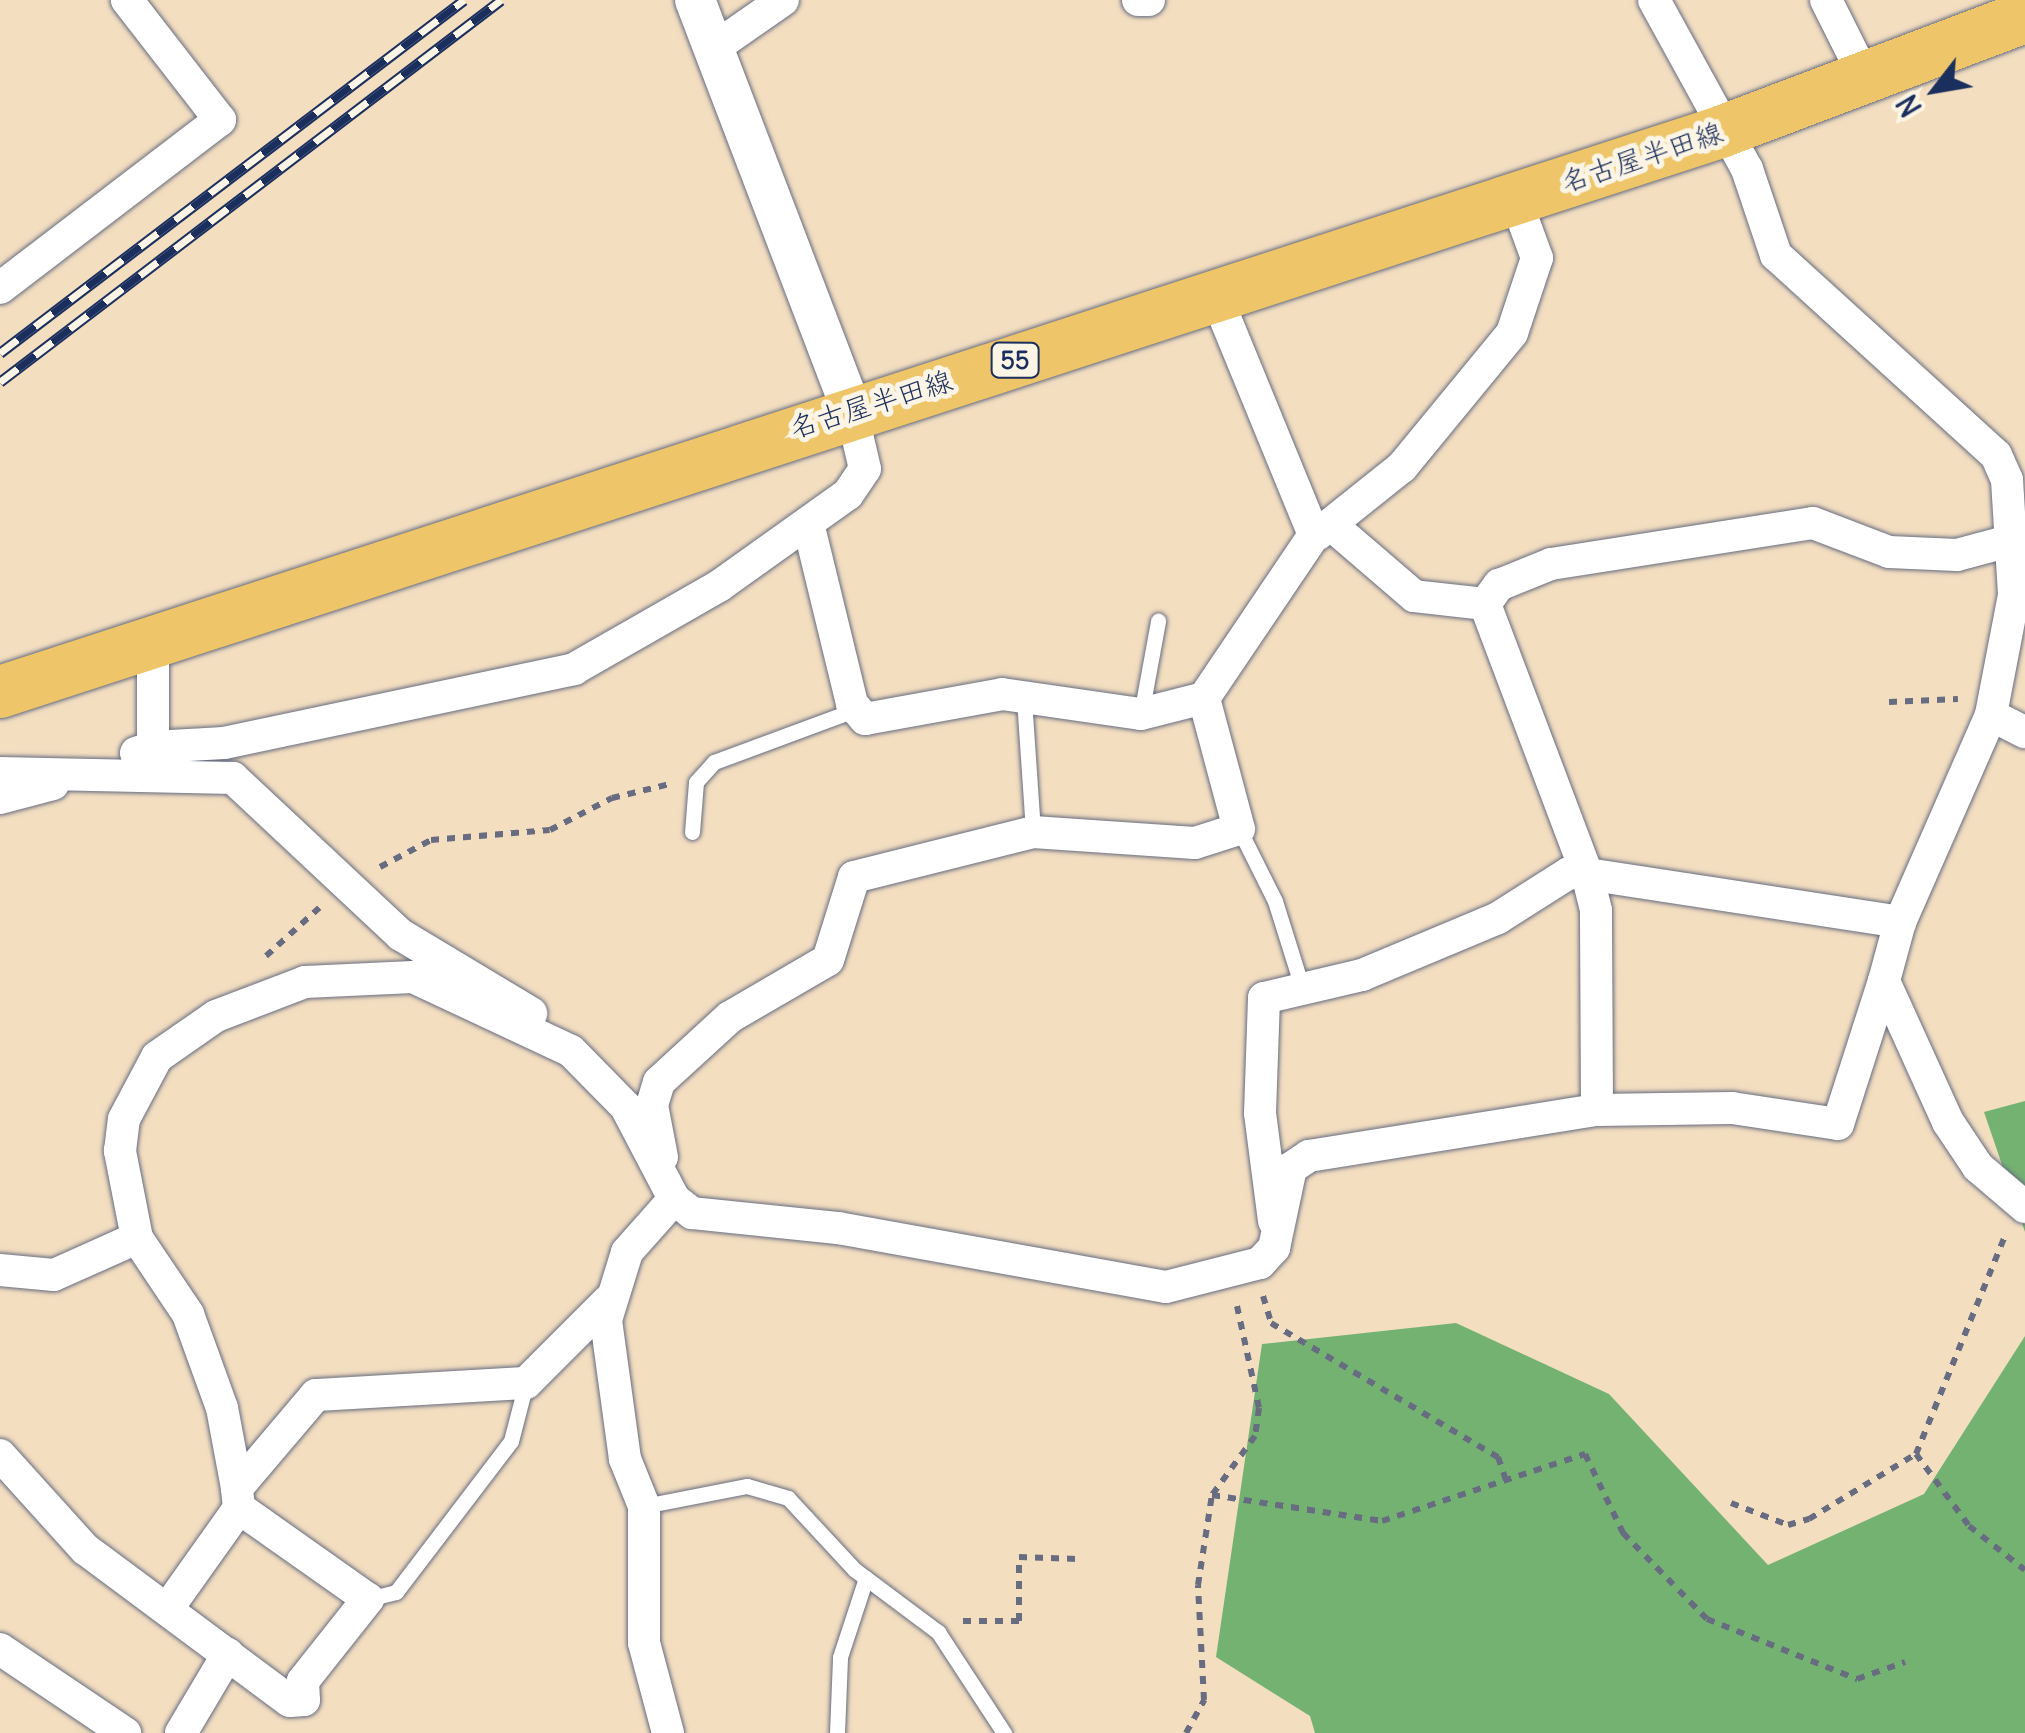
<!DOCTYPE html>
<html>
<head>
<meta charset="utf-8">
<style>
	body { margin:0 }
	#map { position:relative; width:2025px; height:1733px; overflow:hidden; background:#f3dec0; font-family:Delius,"Klee One",sans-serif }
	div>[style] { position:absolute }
	.forest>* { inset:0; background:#74b272 }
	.path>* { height:6px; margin-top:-3px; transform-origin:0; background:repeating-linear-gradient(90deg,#676c80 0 8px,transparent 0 16px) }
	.roads { filter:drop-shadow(0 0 2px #676c80) drop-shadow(0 0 2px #676c80) }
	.service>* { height:15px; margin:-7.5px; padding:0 7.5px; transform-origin:7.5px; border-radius:7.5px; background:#fff }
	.minor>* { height:32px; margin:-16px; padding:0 16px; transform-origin:16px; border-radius:16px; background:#fff }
	.tertiary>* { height:40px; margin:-20px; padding:0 20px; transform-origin:20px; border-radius:20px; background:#fff }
	.primary>* { height:52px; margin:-26px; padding:0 26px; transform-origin:26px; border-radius:26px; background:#eec569 }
	.rail>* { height:11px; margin-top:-5.5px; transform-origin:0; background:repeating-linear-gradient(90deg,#fcf5e5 0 22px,#1b2f5e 0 44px); box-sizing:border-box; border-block:2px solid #1b2f5e }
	span { translate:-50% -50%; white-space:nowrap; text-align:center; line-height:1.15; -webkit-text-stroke:10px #fcf5e5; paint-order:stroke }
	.shield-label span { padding:2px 8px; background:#fcf5e5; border:2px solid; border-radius:8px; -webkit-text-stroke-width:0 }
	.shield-label { font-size:25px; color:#1b2f5e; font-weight:700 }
	.street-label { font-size:28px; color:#1b2f5e }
	.north { position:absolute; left:1885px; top:40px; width:100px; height:100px; -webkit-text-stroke:8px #fcf5e5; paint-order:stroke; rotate:239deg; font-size:28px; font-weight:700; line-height:40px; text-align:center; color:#1b2f5e }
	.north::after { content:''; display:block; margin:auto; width:35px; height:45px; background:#1b2f5e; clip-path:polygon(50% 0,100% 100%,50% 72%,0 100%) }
</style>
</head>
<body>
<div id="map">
	<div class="forest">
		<div style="clip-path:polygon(2025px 1101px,2025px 1232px,1984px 1112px)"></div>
		<div style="clip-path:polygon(1456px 1323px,1609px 1394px,1768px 1565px,1924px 1494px,2025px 1336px,2025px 1733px,1315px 1733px,1310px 1716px,1216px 1657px,1262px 1344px)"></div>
	</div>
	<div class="path">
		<div style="left:1889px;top:702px;width:69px;rotate:-2.5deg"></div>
		<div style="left:380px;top:867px;width:58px;rotate:-27.9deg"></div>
		<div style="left:431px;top:840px;width:119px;rotate:-4.8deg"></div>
		<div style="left:550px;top:830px;width:70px;rotate:-27.3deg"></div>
		<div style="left:612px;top:798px;width:60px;rotate:-13.6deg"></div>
		<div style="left:266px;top:956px;width:73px;rotate:-42.2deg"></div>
		<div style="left:1263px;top:1296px;width:28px;rotate:73deg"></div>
		<div style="left:1271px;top:1323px;width:264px;rotate:30.6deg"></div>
		<div style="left:1498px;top:1457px;width:24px;rotate:71deg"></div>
		<div style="left:1237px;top:1306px;width:104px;rotate:77.8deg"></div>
		<div style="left:1259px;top:1408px;width:28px;rotate:98deg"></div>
		<div style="left:1255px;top:1436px;width:73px;rotate:126.1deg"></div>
		<div style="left:1212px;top:1495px;width:172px;rotate:8.7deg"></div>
		<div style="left:1382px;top:1521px;width:214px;rotate:-18.3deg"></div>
		<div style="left:1585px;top:1454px;width:88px;rotate:64.3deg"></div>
		<div style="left:1623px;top:1533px;width:120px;rotate:45.7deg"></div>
		<div style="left:1707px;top:1619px;width:162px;rotate:21.8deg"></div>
		<div style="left:1857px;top:1679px;width:51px;rotate:-19.5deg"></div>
		<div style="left:1916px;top:1454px;width:89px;rotate:53.6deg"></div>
		<div style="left:1969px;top:1526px;width:71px;rotate:38.2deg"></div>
		<div style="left:1731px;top:1503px;width:61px;rotate:21.1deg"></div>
		<div style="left:1788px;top:1525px;width:22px;rotate:-16deg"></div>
		<div style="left:1809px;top:1519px;width:125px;rotate:-31.3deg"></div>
		<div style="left:1916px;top:1454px;width:239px;rotate:-67.8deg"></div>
		<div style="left:963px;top:1621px;width:56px"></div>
		<div style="left:1019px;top:1621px;width:64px;rotate:-90deg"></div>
		<div style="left:1019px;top:1557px;width:59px;rotate:1.9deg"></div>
		<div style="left:1186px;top:1733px;width:38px;rotate:-61deg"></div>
		<div style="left:1204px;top:1700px;width:115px;rotate:-93deg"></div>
		<div style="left:1198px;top:1585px;width:91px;rotate:-81.2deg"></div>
	</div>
	<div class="roads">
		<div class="service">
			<div style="left:1024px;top:699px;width:133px;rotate:86.1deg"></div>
			<div style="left:1141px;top:714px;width:95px;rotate:-79.6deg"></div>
			<div style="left:1239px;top:829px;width:80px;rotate:63.4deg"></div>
			<div style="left:1275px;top:901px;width:90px;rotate:72.6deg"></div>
			<div style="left:692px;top:832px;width:50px;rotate:-85.4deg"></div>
			<div style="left:696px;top:782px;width:27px;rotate:-48deg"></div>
			<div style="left:714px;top:762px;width:153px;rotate:-20.3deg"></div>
			<div style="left:644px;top:1506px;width:105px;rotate:-11deg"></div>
			<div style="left:747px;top:1486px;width:43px;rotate:16.3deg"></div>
			<div style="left:788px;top:1498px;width:98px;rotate:47.1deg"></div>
			<div style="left:855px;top:1570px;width:104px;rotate:36.8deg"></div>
			<div style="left:938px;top:1632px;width:121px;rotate:56.8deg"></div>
			<div style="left:368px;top:1599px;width:29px;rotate:-14deg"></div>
			<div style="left:396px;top:1592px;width:190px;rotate:-52.7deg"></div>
			<div style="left:511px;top:1441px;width:60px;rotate:-75.5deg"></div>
			<div style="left:837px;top:1733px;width:76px;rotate:-87.7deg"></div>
			<div style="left:840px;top:1657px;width:83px;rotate:-71.8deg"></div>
		</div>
		<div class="minor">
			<div style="left:1138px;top:0;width:11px"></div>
			<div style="left:1654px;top:0;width:193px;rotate:61.2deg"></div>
			<div style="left:1747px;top:169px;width:91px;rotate:71.4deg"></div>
			<div style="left:1776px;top:255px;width:297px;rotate:42.3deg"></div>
			<div style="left:1996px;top:455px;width:27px;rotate:66deg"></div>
			<div style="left:2007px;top:480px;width:115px;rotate:86.5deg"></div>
			<div style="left:2014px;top:595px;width:122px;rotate:100.9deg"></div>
			<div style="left:1991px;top:715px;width:226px;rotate:113.7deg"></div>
			<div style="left:1900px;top:922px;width:61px;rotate:105.2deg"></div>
			<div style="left:1884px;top:981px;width:155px;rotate:65.6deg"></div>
			<div style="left:1948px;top:1122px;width:54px;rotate:56.3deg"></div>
			<div style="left:1978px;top:1167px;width:62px;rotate:40.4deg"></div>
			<div style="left:1826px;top:0;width:92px;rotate:63.4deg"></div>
			<div style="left:714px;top:48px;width:84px;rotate:-34.8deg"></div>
			<div style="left:0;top:288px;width:277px;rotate:-37.4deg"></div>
			<div style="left:220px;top:120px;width:152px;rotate:-127.8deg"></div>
			<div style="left:808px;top:523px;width:186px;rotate:76.3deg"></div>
			<div style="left:852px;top:704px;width:20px;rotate:49deg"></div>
			<div style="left:865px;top:719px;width:139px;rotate:-10.3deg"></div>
			<div style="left:1002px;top:694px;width:140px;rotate:8.2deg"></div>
			<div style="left:1141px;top:714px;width:65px;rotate:-14.3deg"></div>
			<div style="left:1204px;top:698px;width:197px;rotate:-56deg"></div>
			<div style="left:1314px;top:535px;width:255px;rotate:-112.3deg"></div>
			<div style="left:1318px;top:534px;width:107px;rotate:-38.6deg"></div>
			<div style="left:1402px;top:467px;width:173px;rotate:-50.6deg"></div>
			<div style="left:1512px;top:333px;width:79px;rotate:-71.6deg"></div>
			<div style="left:1537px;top:258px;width:64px;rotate:-110.1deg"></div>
			<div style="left:1485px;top:604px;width:24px;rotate:-54deg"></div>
			<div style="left:1499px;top:585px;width:56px;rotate:-22deg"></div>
			<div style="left:1551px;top:564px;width:265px;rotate:-8.9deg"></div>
			<div style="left:1813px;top:523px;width:81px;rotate:20.9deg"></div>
			<div style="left:1889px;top:552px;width:68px;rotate:2.5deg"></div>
			<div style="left:1957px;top:555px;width:58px;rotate:-15deg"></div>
			<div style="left:1991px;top:715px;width:38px;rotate:27deg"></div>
			<div style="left:153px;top:747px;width:71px;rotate:-3.2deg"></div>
			<div style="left:224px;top:743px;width:358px;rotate:-11.9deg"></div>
			<div style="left:574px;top:669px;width:167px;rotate:-29.8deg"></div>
			<div style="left:719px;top:586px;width:158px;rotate:-35.5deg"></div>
			<div style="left:848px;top:494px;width:30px;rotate:-56deg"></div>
			<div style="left:865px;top:469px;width:62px;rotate:-103.1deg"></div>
			<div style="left:136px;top:753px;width:18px;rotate:-19deg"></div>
			<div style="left:153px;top:747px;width:102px;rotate:-90deg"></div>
			<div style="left:0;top:773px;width:233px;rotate:1.2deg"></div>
			<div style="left:233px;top:778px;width:230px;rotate:43.1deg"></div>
			<div style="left:401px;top:935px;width:152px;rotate:31deg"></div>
			<div style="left:0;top:798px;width:55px;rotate:-14.8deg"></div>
			<div style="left:1597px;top:1110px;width:135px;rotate:-0.8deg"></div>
			<div style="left:1732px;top:1108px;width:107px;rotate:8.6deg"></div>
			<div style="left:1838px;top:1124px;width:150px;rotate:-72.2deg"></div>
			<div style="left:662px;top:1157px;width:53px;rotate:-100.9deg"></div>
			<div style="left:652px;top:1105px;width:24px;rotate:-73deg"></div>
			<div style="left:659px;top:1082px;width:96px;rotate:-42.5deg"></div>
			<div style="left:730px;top:1017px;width:113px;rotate:-30.2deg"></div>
			<div style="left:828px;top:960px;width:87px;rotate:-72.6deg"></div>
			<div style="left:854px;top:877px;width:185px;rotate:-14.1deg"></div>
			<div style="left:1033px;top:832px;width:162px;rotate:3.9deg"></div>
			<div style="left:1195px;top:843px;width:46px;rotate:-17.7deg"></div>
			<div style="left:1239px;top:829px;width:136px;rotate:-105deg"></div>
			<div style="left:1274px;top:1221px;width:109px;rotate:-97.4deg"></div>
			<div style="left:1260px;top:1113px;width:115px;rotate:-88deg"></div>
			<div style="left:1264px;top:998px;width:101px;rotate:-13.2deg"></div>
			<div style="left:1362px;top:975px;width:147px;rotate:-22.7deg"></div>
			<div style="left:1498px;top:918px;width:84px;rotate:-32.4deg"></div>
			<div style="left:1569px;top:873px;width:18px;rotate:3deg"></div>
			<div style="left:1587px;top:874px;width:289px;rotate:-110.7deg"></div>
			<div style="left:1485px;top:604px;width:71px;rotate:-173.6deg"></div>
			<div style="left:1414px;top:596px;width:103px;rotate:-139.3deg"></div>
			<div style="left:0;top:1270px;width:54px;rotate:5.3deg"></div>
			<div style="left:54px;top:1275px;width:91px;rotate:-24deg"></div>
			<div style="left:0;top:1455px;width:127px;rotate:47.9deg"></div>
			<div style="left:85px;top:1549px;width:255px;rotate:36.6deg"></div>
			<div style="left:290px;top:1701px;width:14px;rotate:-4deg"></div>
			<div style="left:304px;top:1700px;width:19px;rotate:-93deg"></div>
			<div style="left:303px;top:1681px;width:105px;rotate:-51.6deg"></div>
			<div style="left:368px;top:1599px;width:158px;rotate:-144.8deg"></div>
			<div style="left:237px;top:1488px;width:81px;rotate:-100.6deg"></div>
			<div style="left:222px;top:1408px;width:100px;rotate:-109.9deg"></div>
			<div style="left:188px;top:1314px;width:92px;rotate:-123.9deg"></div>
			<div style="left:137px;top:1238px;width:89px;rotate:-101.1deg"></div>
			<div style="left:120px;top:1151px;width:32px;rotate:-83deg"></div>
			<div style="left:124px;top:1119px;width:70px;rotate:-62deg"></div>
			<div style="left:157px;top:1057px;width:72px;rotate:-34.8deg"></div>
			<div style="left:216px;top:1016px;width:95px;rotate:-20.9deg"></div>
			<div style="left:305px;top:982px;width:108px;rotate:-2.7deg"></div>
			<div style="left:413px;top:977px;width:174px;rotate:25.1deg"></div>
			<div style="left:571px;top:1051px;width:78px;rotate:45.5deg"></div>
			<div style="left:626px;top:1107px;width:104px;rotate:62.4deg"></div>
			<div style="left:674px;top:1199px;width:23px;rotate:38deg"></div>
			<div style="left:692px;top:1213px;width:147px;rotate:5.9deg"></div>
			<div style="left:838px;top:1228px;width:333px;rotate:10.2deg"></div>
			<div style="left:1166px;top:1287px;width:97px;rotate:-14.3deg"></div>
			<div style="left:1260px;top:1263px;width:21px;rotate:-47deg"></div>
			<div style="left:1274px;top:1248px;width:82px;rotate:-78deg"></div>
			<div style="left:1291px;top:1168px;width:22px;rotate:-34deg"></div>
			<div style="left:1309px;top:1156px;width:292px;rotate:-9.1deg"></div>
			<div style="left:1597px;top:1110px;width:200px;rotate:-90.3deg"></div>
			<div style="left:1596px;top:910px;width:37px;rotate:-104deg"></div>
			<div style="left:1587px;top:874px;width:317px;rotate:8.7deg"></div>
			<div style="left:168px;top:1608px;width:123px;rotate:-54.6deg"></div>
			<div style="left:239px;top:1508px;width:20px;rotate:-96deg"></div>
			<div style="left:237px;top:1488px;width:122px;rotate:-49.7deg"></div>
			<div style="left:316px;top:1395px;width:210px;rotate:-3.3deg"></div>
			<div style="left:526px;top:1383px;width:116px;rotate:-45deg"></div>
			<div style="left:0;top:1649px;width:151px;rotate:33.9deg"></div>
			<div style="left:181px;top:1733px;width:92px;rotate:-59.3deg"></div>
			<div style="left:668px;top:1733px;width:93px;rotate:-104.9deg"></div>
			<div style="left:644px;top:1643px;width:137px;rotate:-90deg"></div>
			<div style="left:644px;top:1506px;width:51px;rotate:-112deg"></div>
			<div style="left:625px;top:1459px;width:140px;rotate:-97.8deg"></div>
			<div style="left:606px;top:1320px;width:71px;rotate:-72.8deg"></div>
			<div style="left:627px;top:1252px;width:71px;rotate:-48.4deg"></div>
		</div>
		<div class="tertiary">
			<div style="left:695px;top:0;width:438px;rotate:69.1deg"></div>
		</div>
		<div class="primary">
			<div style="left:0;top:692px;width:1812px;rotate:-18.03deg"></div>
			<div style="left:1723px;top:131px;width:323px;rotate:-20.7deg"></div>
		</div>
	</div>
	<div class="rail">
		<div style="left:0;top:353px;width:583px;rotate:-37.26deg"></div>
		<div style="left:0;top:382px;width:630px;rotate:-37.32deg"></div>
	</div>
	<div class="shield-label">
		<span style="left:1015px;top:360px">55</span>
	</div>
	<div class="street-label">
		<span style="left:1642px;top:157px;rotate:-18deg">名古屋半田線</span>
		<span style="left:871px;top:404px;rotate:-17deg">名古屋半田線</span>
	</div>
	<div class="north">N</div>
</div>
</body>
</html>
